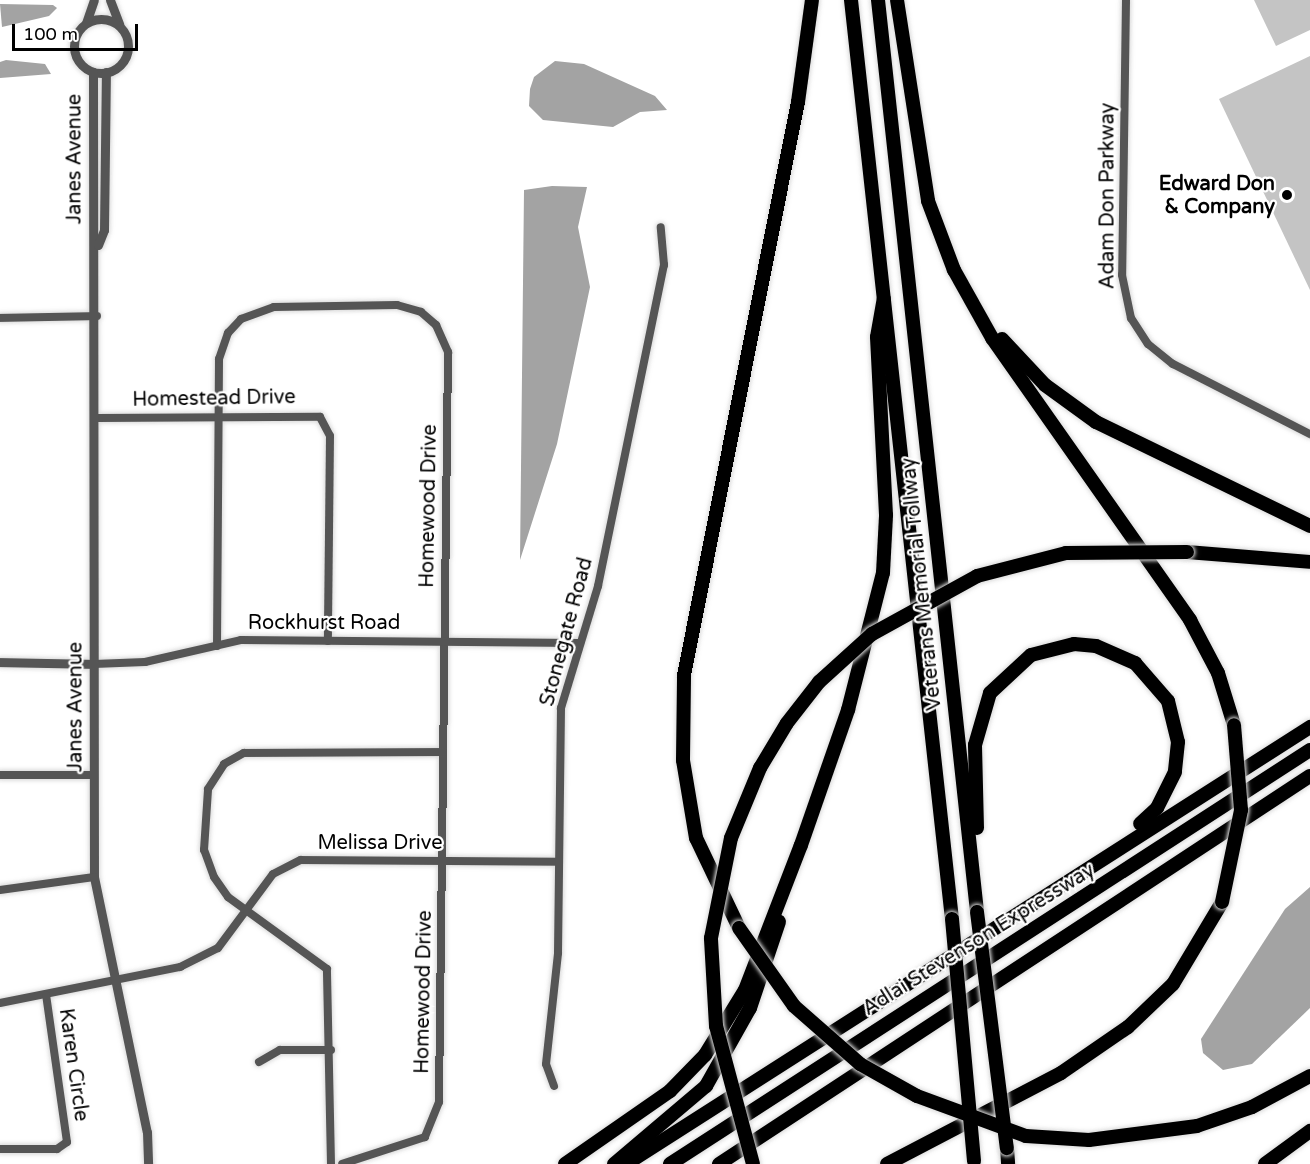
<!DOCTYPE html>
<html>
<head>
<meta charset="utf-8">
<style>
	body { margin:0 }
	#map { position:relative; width:1310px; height:1164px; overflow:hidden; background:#fff; font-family:"Varela Round",sans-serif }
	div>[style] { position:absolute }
	.water>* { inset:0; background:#a3a3a3 }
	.building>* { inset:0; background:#c4c4c4 }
	.roads { filter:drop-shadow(0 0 2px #dbdbdb) drop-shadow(0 0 2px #dbdbdb) }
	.minor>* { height:8px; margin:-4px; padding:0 4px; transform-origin:4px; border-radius:4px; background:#555 }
	.tertiary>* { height:9px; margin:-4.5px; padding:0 4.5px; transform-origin:4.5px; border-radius:4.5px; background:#555 }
	.tertiary>.ring { margin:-4.5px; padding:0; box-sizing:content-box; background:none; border:9px solid #555; border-radius:50% }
	.motorway>* { height:14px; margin:-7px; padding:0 7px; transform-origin:7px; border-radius:7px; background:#000 }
	.bridges { filter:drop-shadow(0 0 2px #dbdbdb) drop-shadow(0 0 2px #dbdbdb) }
	.motorway-bridge>* { height:14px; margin:-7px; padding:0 7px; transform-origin:7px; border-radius:7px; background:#000 }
	.dots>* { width:16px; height:16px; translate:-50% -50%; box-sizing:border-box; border:3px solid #fff; border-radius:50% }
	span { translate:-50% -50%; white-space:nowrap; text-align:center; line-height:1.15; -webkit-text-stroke:4.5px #fff; paint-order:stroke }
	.street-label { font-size:20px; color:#000 }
	.poi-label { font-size:20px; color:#000; font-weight:700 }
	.right { translate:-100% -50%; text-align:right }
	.scale { position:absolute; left:12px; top:24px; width:126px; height:27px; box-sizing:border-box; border:3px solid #000; border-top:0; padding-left:8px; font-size:18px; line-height:21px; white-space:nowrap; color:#000; -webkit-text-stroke:4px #fff; paint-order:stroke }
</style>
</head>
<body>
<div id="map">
	<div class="water">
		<div style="clip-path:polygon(0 4px,53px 5px,57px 8px,49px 16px,2px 27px)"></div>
		<div style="clip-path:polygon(6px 60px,45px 64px,51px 74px,0 78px,0 62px)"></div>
		<div style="clip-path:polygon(555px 61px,584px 64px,655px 96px,667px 110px,640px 112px,613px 127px,543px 120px,529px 106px,530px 89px,534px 77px)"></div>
		<div style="clip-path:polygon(552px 186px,587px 187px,578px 227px,590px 287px,557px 444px,520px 560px,524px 190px)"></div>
		<div style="clip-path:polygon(1310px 887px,1310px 1008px,1252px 1064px,1223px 1070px,1203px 1053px,1201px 1039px,1285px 909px)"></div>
	</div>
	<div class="building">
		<div style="clip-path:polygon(1254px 0,1310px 0,1310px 30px,1276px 46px)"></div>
		<div style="clip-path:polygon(1310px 56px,1310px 290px,1219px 99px)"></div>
	</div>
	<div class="roads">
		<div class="minor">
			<div style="left:1126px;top:0;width:275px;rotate:90.8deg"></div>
			<div style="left:1122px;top:275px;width:44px;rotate:78.2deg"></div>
			<div style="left:1131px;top:318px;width:31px;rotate:57deg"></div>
			<div style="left:1148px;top:344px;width:32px;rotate:39deg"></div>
			<div style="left:1173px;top:364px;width:154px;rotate:27.1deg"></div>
			<div style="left:0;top:318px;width:97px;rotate:-1.2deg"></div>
			<div style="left:97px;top:418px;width:223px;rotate:-0.3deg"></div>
			<div style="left:320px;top:417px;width:21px;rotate:62deg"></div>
			<div style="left:330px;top:436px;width:205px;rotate:90.6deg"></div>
			<div style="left:217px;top:646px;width:287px;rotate:-89.6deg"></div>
			<div style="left:219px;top:359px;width:28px;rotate:-71deg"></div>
			<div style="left:228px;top:333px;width:19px;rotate:-47deg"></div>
			<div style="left:241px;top:319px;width:35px;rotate:-20deg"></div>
			<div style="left:274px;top:307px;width:123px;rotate:-0.9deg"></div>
			<div style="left:397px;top:305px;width:25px;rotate:16deg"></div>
			<div style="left:421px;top:312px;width:20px;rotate:41deg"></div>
			<div style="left:436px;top:325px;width:30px;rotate:66deg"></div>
			<div style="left:448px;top:352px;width:750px;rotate:90.69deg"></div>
			<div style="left:439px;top:1102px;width:38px;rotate:112deg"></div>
			<div style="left:425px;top:1137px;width:87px;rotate:162deg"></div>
			<div style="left:94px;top:664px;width:51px;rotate:-2.2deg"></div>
			<div style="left:145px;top:662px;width:98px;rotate:-12.9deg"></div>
			<div style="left:241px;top:640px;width:338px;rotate:0.5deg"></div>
			<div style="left:0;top:775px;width:93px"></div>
			<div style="left:0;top:890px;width:95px;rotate:-7.9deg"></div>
			<div style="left:0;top:1003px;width:184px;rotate:-11.3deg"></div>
			<div style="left:180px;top:967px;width:42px;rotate:-26.6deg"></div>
			<div style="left:218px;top:948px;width:92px;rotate:-53.4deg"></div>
			<div style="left:273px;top:874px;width:31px;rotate:-27deg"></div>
			<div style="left:301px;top:860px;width:255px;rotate:0.4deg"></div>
			<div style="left:259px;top:1062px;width:24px;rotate:-30deg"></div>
			<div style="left:280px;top:1050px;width:51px"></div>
			<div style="left:554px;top:1086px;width:23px;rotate:-110deg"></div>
			<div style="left:546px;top:1064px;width:112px;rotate:-83.8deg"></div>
			<div style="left:558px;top:953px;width:245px;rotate:-89.3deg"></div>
			<div style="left:561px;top:708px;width:127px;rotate:-73.1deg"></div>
			<div style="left:598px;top:586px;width:328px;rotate:-78.4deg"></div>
			<div style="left:664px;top:265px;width:38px;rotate:-95deg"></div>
			<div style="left:0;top:1149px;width:57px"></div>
			<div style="left:57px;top:1149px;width:12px;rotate:-35deg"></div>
			<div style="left:67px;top:1142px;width:148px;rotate:-98.1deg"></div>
			<div style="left:331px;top:1164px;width:195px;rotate:-91.2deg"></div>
			<div style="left:327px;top:969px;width:122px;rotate:-144deg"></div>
			<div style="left:228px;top:897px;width:24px;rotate:-125deg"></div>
			<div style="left:214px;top:877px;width:29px;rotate:-110deg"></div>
			<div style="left:204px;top:850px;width:61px;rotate:-86.2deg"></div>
			<div style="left:208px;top:789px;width:30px;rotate:-57deg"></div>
			<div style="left:224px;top:764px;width:23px;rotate:-29deg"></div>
			<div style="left:244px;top:753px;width:199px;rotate:-0.3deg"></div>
		</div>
		<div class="tertiary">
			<div style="left:110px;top:0;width:26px;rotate:69deg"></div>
			<div class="ring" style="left:74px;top:19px;width:45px;height:45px"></div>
			<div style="left:86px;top:23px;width:24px;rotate:-71deg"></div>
			<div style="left:93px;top:72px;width:805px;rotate:89.93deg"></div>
			<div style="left:94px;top:877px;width:260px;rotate:78.3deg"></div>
			<div style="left:147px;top:1132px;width:32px;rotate:88deg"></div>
			<div style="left:98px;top:245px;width:16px;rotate:-68deg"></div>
			<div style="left:104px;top:230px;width:158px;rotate:-89.3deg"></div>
			<div style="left:0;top:662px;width:94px;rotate:1.2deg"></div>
		</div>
		<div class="motorway">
			<div style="left:851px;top:0;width:925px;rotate:83.73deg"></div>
			<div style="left:878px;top:0;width:917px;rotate:83.8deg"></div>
			<div style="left:897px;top:0;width:203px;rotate:81.2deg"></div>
			<div style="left:928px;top:201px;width:74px;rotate:69.4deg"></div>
			<div style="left:954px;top:270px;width:78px;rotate:60.8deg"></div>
			<div style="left:992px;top:338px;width:345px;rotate:54.9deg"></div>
			<div style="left:1190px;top:620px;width:60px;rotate:62.2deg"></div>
			<div style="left:1218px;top:673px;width:54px;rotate:72.9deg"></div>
			<div style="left:1002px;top:339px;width:63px;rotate:46.9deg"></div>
			<div style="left:1045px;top:385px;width:63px;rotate:36deg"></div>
			<div style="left:1096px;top:422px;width:238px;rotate:25.9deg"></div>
			<div style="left:1187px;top:552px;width:123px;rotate:4.6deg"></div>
			<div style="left:977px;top:828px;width:83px;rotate:-91.4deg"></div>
			<div style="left:975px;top:745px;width:54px;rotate:-73.9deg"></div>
			<div style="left:990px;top:693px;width:56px;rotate:-42.8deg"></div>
			<div style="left:1031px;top:655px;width:44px;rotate:-14.3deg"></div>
			<div style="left:1074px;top:644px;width:22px;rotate:5deg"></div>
			<div style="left:1096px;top:646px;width:43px;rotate:23.6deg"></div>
			<div style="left:1135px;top:663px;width:50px;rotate:49deg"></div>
			<div style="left:1168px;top:701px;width:42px;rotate:76.3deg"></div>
			<div style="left:1178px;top:742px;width:30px;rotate:96deg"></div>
			<div style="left:1175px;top:772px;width:40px;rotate:116.6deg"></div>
			<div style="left:1157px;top:808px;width:23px;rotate:137deg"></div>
			<div style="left:739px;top:928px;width:100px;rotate:-115.5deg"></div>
			<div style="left:696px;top:838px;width:79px;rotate:-99.5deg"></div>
			<div style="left:683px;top:760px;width:85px;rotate:-89.3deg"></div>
			<div style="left:684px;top:675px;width:584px;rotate:-78.75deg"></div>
			<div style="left:798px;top:102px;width:103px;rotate:-82.2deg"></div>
			<div style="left:1007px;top:1148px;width:16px;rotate:86deg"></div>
			<div style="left:565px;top:1164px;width:128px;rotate:-34.8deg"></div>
			<div style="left:670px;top:1091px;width:50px;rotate:-45.8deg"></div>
			<div style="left:705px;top:1055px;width:76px;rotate:-58.4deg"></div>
			<div style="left:745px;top:990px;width:155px;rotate:-68.9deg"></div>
			<div style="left:801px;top:845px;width:143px;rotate:-70.8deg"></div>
			<div style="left:848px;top:710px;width:141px;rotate:-75.7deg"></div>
			<div style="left:883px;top:573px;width:58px;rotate:-87deg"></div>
			<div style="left:886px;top:515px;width:178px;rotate:-92.9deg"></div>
			<div style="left:877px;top:337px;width:39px;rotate:-80deg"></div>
			<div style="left:614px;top:1164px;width:121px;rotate:-40.3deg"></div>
			<div style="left:706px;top:1086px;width:90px;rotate:-60.6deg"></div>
			<div style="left:750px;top:1008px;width:91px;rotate:-71.4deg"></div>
			<div style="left:626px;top:1164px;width:812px;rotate:-32.57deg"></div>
			<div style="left:670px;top:1164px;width:762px;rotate:-32.9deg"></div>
			<div style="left:719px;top:1164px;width:707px;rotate:-33.29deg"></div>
			<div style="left:887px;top:1164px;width:196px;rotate:-27.6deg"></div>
			<div style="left:1061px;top:1073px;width:81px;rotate:-34.5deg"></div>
			<div style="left:1128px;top:1027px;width:62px;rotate:-43.7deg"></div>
			<div style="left:1173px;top:984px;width:96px;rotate:-59.1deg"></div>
			<div style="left:1265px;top:1164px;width:56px;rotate:-36.3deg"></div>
		</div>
	</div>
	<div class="bridges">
		<div class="motorway-bridge">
			<div style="left:1222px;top:902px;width:94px;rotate:-78.3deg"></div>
			<div style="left:1241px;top:810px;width:85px;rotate:-94.7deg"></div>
			<div style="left:977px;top:912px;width:238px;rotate:82.8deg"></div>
			<div style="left:952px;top:919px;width:243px;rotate:84.8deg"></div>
			<div style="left:739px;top:928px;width:95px;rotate:54.8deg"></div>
			<div style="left:794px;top:1006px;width:88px;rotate:41.3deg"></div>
			<div style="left:860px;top:1064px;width:65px;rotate:29.3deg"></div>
			<div style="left:917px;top:1096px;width:116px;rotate:20.2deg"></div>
			<div style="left:1026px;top:1136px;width:63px;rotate:3.6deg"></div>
			<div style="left:1089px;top:1140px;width:109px;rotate:-7.4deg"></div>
			<div style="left:1197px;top:1126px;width:58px;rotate:-19.1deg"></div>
			<div style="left:1252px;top:1107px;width:66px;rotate:-28.1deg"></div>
			<div style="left:753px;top:1164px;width:143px;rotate:-105deg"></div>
			<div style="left:716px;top:1026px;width:88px;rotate:-93.3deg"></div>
			<div style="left:711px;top:938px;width:102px;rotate:-78.7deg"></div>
			<div style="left:731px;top:838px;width:76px;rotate:-67.5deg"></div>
			<div style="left:760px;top:768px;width:52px;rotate:-59deg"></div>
			<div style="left:787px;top:723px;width:52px;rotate:-52deg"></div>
			<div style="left:819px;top:682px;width:72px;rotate:-42.2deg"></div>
			<div style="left:872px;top:634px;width:120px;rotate:-28.9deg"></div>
			<div style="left:977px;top:576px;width:92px;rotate:-14.5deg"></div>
			<div style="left:1066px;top:553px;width:121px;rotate:-0.5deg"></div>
		</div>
	</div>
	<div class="dots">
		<div style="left:1287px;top:195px;background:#000"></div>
	</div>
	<div class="street-label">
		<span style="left:75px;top:159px;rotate:-90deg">Janes Avenue</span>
		<span style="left:1108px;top:196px;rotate:-90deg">Adam Don Parkway</span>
		<span style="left:214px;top:399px;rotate:-1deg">Homestead Drive</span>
		<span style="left:429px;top:506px;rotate:-89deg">Homewood Drive</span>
		<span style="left:922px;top:584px;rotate:-96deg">Veterans Memorial Tollway</span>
		<span style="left:324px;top:623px">Rockhurst Road</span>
		<span style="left:567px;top:632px;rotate:-75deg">Stonegate Road</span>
		<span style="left:76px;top:707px;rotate:-90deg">Janes Avenue</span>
		<span style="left:380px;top:843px">Melissa Drive</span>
		<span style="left:979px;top:940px;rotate:-32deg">Adlai Stevenson Expressway</span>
		<span style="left:424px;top:992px;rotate:-89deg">Homewood Drive</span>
		<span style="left:73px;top:1065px;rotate:82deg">Karen Circle</span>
	</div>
	<div class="poi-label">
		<span class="right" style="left:1275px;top:196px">Edward Don<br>&amp; Company</span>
	</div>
	<div class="scale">100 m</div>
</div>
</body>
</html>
